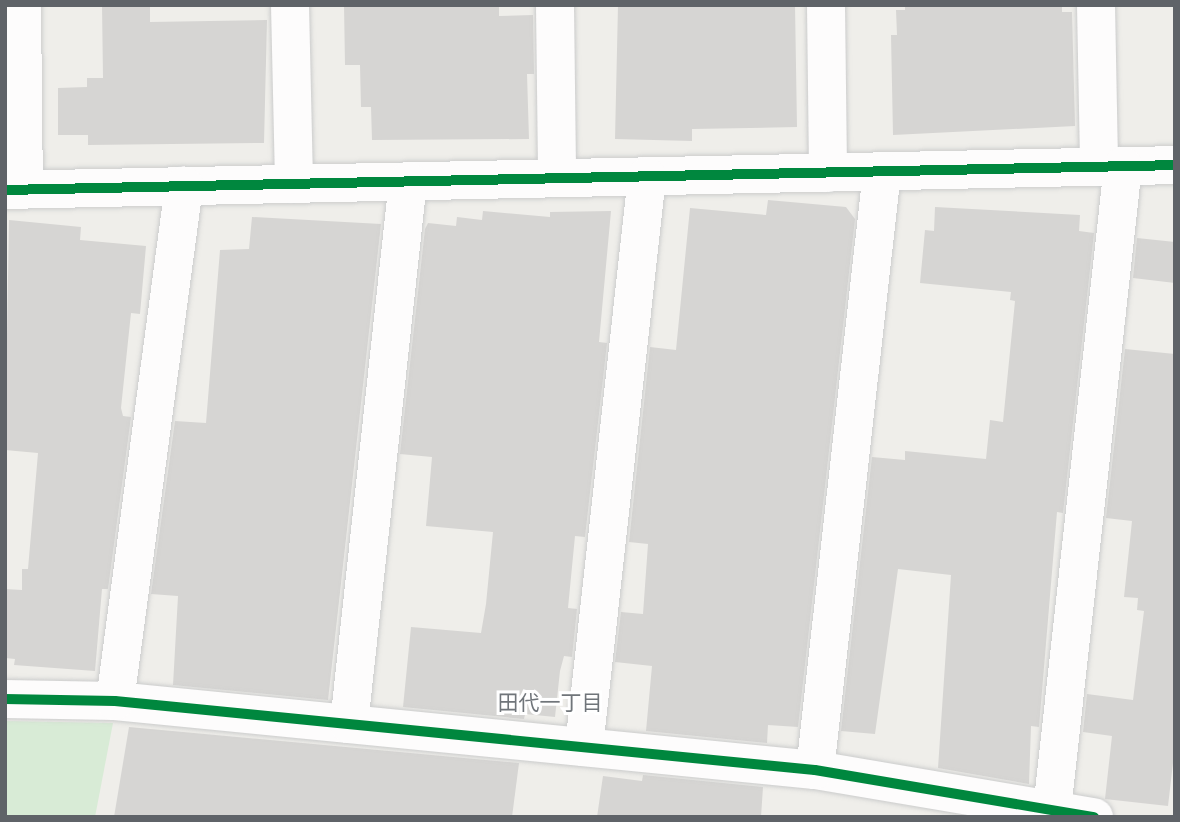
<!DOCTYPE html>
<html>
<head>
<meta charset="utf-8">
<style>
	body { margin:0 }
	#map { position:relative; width:1180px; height:822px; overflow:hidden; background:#efeeea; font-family:Lato,"Noto Sans JP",sans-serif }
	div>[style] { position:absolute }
	.green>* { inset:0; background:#d8ebd6 }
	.building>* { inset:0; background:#d6d5d3 }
	.roads { filter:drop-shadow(0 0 2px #cbcccc) drop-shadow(0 0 2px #cbcccc) }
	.street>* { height:38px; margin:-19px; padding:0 19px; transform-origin:19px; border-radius:19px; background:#fdfcfc }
	.cycleway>* { height:10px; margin:-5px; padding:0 5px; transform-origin:5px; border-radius:5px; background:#00873e }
	span { translate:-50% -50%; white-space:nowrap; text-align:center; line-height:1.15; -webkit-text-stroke:6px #fff; paint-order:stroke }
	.neighbourhood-label { font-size:21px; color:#70757a }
	.frame { position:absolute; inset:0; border:7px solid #5f6368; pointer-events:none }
</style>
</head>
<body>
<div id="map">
	<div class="green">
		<div style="clip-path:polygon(5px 721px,113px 723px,95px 817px,5px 817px)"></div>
	</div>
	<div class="building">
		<div style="clip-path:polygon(102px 5px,150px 5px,150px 22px,267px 20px,264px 143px,88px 145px,88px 135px,58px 135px,58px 88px,87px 87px,87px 78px,103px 78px)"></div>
		<div style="clip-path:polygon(344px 5px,499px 5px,499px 16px,533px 15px,534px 74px,527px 74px,529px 139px,372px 140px,371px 107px,361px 107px,360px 65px,345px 65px)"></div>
		<div style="clip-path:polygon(618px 5px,795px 5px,797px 127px,692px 129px,692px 141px,615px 139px)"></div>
		<div style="clip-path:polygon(905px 5px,1062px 5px,1062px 12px,1072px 12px,1075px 126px,893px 135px,891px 35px,897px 35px,896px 10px,905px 10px)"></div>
		<div style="clip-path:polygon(768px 200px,846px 207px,855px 219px,798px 727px,768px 725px,767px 743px,646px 731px,652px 666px,615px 662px,621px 612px,643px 614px,648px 544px,629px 542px,650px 347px,676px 350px,690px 208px,766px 215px)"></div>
		<div style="clip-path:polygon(935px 207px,1080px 215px,1079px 231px,1094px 233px,1063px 513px,1057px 512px,1039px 727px,1031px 726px,1029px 784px,938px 768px,951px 575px,898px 569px,875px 734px,841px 731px,872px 457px,905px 460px,905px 451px,986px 459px,990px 420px,1003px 422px,1015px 301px,1010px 300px,1011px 292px,920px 283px,925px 230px,934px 231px)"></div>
		<div style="clip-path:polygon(483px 211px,550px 217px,550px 212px,611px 211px,599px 342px,607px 343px,585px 537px,575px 536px,568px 608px,577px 609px,572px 657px,564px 656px,560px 671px,555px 717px,525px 714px,524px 719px,403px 707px,411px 627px,481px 633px,486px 604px,493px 532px,426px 526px,432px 457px,400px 454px,425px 229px,428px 223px,456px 226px,457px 217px,482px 220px)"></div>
		<div style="clip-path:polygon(252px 217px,381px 224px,328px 700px,173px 685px,178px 596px,151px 594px,175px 421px,206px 423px,220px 250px,249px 249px)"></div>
		<div style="clip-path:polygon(9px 220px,81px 227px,80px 240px,146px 246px,140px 314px,131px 313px,121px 408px,123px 416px,131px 417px,108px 589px,102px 589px,95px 671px,14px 665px,15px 659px,5px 658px,5px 589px,22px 590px,22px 569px,28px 569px,38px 453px,5px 450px)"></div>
		<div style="clip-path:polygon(1137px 238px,1175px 242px,1175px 283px,1133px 278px)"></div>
		<div style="clip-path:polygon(1125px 349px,1175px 354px,1175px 746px,1168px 806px,1105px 799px,1112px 736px,1083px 732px,1087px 694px,1133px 700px,1144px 611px,1137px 610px,1138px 598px,1124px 597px,1132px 521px,1106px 518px)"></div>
		<div style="clip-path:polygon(129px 727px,519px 763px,512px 817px,114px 817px)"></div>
		<div style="clip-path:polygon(643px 775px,763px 787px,761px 817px,597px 817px,603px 776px,642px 781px)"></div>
	</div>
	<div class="roads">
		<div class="street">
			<div style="left:22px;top:5px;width:184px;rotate:89.4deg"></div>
			<div style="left:290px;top:5px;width:179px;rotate:88.7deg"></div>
			<div style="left:555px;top:5px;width:173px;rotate:89.3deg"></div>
			<div style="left:826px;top:5px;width:168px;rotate:89.3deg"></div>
			<div style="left:1096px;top:5px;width:162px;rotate:88.9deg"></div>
			<div style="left:5px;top:190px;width:1170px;rotate:-1.22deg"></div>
			<div style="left:5px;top:699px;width:110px;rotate:1deg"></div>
			<div style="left:115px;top:701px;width:703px;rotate:5.63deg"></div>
			<div style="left:815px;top:770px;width:283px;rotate:9.6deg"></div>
			<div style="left:115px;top:701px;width:520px;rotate:-82.37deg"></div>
			<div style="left:349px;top:724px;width:546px;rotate:-83.8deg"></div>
			<div style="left:584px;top:747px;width:574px;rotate:-83.7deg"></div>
			<div style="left:815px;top:770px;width:602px;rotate:-83.61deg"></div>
			<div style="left:1052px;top:810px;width:648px;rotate:-83.71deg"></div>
		</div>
	</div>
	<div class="cycleway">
		<div style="left:5px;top:190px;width:1170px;rotate:-1.22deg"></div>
		<div style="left:5px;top:699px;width:110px;rotate:1deg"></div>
		<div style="left:115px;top:701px;width:703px;rotate:5.63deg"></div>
		<div style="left:815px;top:770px;width:283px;rotate:9.6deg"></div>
	</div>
	<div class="neighbourhood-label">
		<span style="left:550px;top:702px">田代一丁目</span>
	</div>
	<div class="frame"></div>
</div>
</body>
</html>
